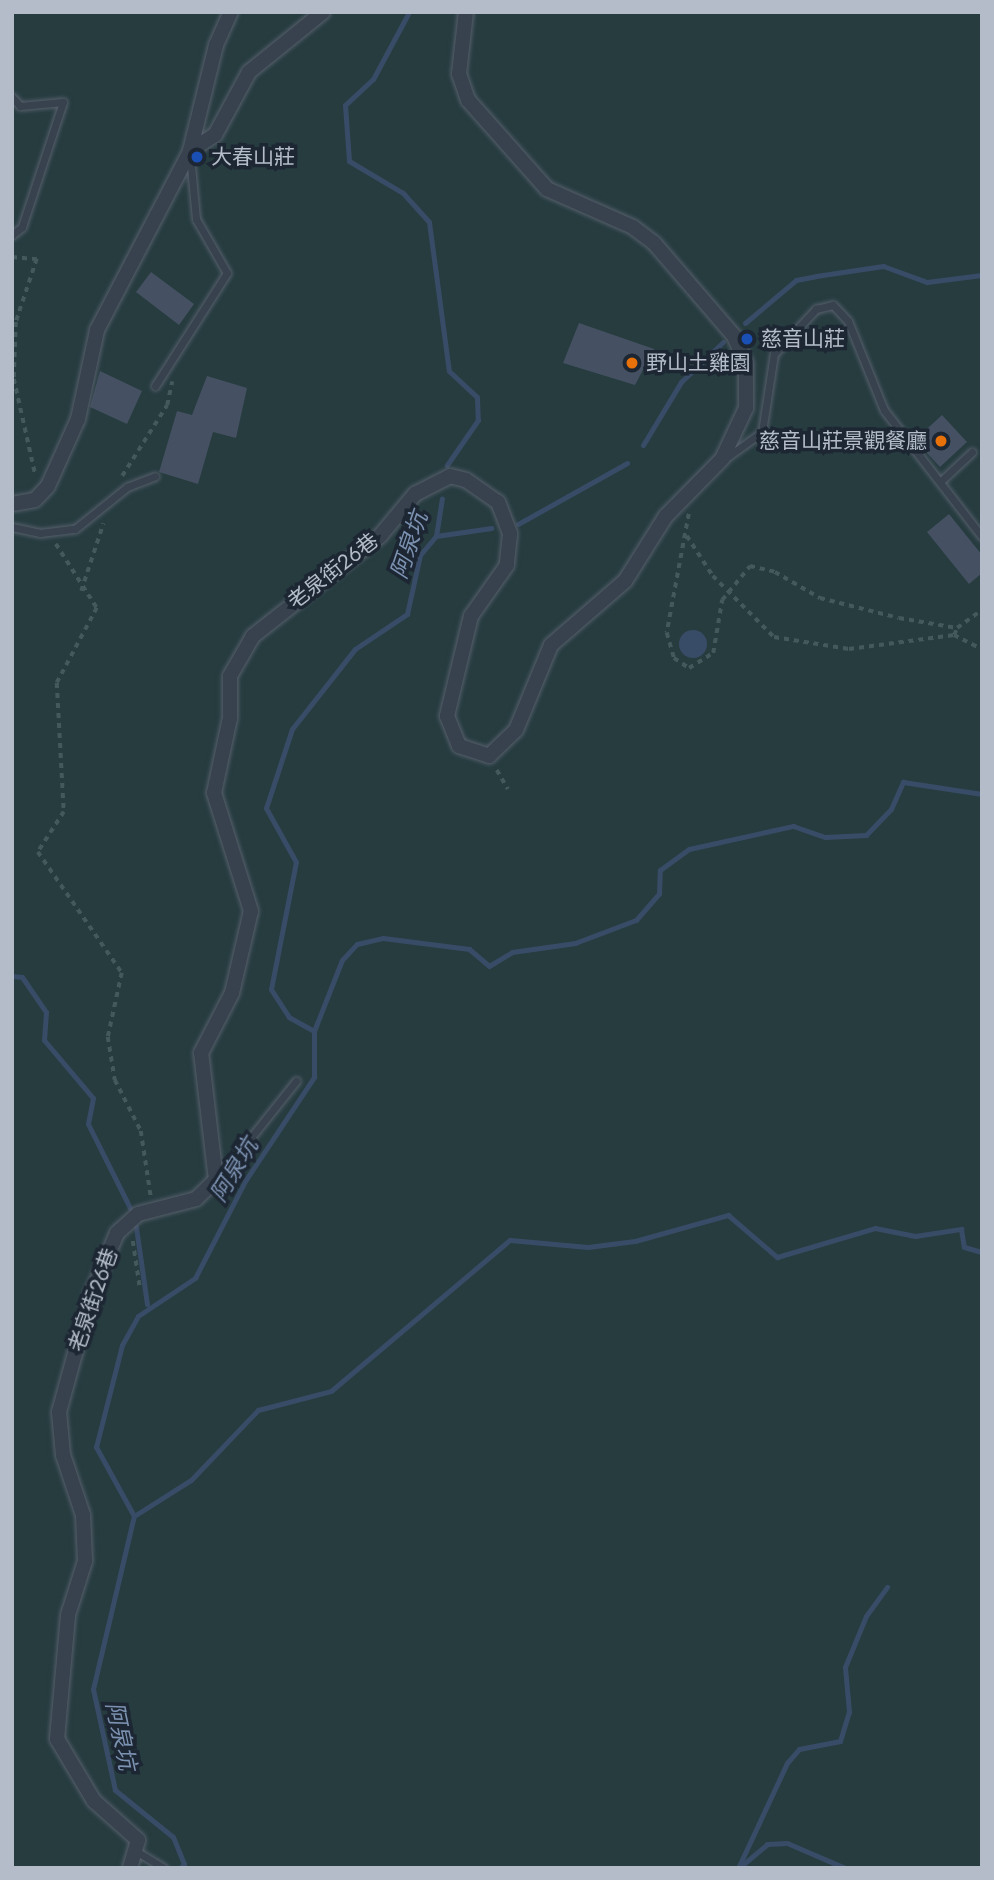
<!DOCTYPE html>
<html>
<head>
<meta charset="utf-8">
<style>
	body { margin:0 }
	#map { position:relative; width:994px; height:1880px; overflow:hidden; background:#242f3e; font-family:Jost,"Noto Sans TC",sans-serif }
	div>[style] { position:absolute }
	.green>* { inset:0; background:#263c3f }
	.water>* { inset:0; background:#394c67 }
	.round { border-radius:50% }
	.stream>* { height:5px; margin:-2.5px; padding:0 2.5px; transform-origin:2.5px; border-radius:2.5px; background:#394c67 }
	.building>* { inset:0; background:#455162 }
	.path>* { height:3.5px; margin-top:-1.75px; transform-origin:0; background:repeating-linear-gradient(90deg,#44595c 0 5px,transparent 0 10px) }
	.roads { filter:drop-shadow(0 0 2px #565f6c) drop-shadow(0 0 2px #565f6c) }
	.service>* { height:7px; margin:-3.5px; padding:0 3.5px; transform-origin:3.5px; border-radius:3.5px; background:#38414e }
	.minor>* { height:14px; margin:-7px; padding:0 7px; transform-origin:7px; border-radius:7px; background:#38414e }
	.dots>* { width:19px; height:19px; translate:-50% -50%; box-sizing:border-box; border:4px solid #1d2633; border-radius:50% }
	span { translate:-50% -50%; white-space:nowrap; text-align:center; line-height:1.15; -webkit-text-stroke:7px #1d2633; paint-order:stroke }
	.poi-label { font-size:21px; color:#b4bcc9 }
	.left { translate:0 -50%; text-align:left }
	.right { translate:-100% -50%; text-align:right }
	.street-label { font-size:21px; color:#b4bcc9 }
	.water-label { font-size:23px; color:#7c92b1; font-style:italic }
	.frame { position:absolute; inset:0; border:14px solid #b4bcc9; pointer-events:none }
</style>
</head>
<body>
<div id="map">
	<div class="green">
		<div style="clip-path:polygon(12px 12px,982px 12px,982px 1868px,12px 1868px)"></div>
	</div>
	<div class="water">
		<div class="round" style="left:679px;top:630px;width:28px;height:28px"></div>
	</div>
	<div class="stream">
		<div style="left:409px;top:12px;width:76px;rotate:118.2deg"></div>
		<div style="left:373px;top:79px;width:38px;rotate:137deg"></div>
		<div style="left:345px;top:105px;width:56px;rotate:85.9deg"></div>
		<div style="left:349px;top:161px;width:63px;rotate:30.7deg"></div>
		<div style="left:403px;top:193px;width:39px;rotate:48deg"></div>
		<div style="left:429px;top:222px;width:150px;rotate:82.4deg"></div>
		<div style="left:449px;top:371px;width:38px;rotate:43deg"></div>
		<div style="left:477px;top:397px;width:23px;rotate:88deg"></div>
		<div style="left:478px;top:420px;width:55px;rotate:124.6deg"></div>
		<div style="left:745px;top:323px;width:67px;rotate:-40.1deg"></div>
		<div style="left:796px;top:280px;width:20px;rotate:-11deg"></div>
		<div style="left:816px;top:276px;width:68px;rotate:-8.5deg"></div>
		<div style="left:883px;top:266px;width:47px;rotate:20deg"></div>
		<div style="left:927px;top:282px;width:55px;rotate:-7.3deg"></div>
		<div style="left:643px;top:445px;width:74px;rotate:-58.9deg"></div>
		<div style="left:681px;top:382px;width:58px;rotate:-43.6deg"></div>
		<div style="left:518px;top:524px;width:125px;rotate:-29.2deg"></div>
		<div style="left:436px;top:536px;width:56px;rotate:-8.3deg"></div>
		<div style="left:12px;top:976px;width:10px;rotate:6deg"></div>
		<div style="left:22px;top:977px;width:42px;rotate:55.6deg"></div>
		<div style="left:46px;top:1012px;width:28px;rotate:94deg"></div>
		<div style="left:44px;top:1040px;width:76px;rotate:49.8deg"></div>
		<div style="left:93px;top:1098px;width:26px;rotate:101deg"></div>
		<div style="left:88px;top:1124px;width:94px;rotate:63.4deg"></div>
		<div style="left:314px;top:1031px;width:76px;rotate:-68.5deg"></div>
		<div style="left:342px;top:960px;width:22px;rotate:-47deg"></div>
		<div style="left:357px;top:944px;width:27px;rotate:-13deg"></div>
		<div style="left:383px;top:938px;width:87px;rotate:7.3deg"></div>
		<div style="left:469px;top:949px;width:26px;rotate:40deg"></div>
		<div style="left:489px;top:966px;width:27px;rotate:-31deg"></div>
		<div style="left:512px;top:952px;width:64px;rotate:-8.1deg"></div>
		<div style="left:575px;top:943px;width:65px;rotate:-20.7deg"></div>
		<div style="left:636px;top:920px;width:35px;rotate:-49deg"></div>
		<div style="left:659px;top:894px;width:24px;rotate:-88deg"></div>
		<div style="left:660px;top:870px;width:36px;rotate:-36deg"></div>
		<div style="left:689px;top:849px;width:107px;rotate:-12.5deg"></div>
		<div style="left:793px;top:826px;width:34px;rotate:19deg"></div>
		<div style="left:825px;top:837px;width:41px;rotate:-2.8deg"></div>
		<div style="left:866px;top:835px;width:36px;rotate:-46deg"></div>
		<div style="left:891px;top:809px;width:30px;rotate:-66deg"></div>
		<div style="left:903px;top:782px;width:80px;rotate:8.6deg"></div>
		<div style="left:136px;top:1227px;width:78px;rotate:81.9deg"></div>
		<div style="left:134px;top:1516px;width:67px;rotate:-32.3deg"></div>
		<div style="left:191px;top:1480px;width:97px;rotate:-46.3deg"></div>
		<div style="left:258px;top:1410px;width:75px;rotate:-14.6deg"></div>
		<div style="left:331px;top:1391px;width:234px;rotate:-40.2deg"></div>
		<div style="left:510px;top:1240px;width:78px;rotate:5.1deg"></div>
		<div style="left:588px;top:1247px;width:47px;rotate:-7.3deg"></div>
		<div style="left:635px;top:1241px;width:97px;rotate:-15.6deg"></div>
		<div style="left:728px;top:1215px;width:65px;rotate:40.6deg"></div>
		<div style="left:777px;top:1257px;width:102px;rotate:-16.5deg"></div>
		<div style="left:875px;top:1228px;width:41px;rotate:11.3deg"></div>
		<div style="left:915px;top:1236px;width:47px;rotate:-8.7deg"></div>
		<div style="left:961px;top:1229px;width:18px;rotate:81deg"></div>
		<div style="left:964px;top:1247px;width:19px;rotate:16deg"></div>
		<div style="left:740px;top:1867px;width:35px;rotate:-40deg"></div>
		<div style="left:767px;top:1844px;width:20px;rotate:-3deg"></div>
		<div style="left:787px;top:1843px;width:63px;rotate:23.3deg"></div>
		<div style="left:180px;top:1868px;width:6px;rotate:-45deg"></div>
		<div style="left:184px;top:1864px;width:29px;rotate:-112deg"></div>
		<div style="left:173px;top:1837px;width:75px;rotate:-141deg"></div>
		<div style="left:115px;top:1790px;width:103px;rotate:-102.3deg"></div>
		<div style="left:93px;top:1689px;width:178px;rotate:-76.7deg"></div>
		<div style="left:134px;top:1516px;width:79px;rotate:-118.8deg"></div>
		<div style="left:96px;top:1447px;width:105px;rotate:-75.7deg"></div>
		<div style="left:122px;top:1345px;width:33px;rotate:-61deg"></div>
		<div style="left:138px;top:1316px;width:69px;rotate:-33.7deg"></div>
		<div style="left:195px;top:1278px;width:109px;rotate:-62.7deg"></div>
		<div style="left:245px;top:1181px;width:125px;rotate:-56.4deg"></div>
		<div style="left:314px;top:1077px;width:46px;rotate:-90deg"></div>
		<div style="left:314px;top:1031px;width:29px;rotate:-151deg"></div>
		<div style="left:289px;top:1017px;width:33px;rotate:-123deg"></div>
		<div style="left:271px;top:989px;width:129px;rotate:-78.9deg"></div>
		<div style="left:296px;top:862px;width:62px;rotate:-119.1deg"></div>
		<div style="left:266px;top:808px;width:83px;rotate:-71.8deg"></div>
		<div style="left:292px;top:729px;width:102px;rotate:-51.8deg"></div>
		<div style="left:355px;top:649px;width:63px;rotate:-33.9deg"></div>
		<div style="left:407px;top:614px;width:60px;rotate:-77.6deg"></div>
		<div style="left:420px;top:555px;width:25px;rotate:-50deg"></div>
		<div style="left:436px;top:536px;width:38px;rotate:-81deg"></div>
		<div style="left:738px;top:1868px;width:116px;rotate:-65deg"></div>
		<div style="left:787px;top:1763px;width:18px;rotate:-49deg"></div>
		<div style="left:799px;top:1749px;width:42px;rotate:-11deg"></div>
		<div style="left:840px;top:1741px;width:30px;rotate:-73deg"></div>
		<div style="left:849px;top:1712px;width:45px;rotate:-95.1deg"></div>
		<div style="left:845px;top:1667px;width:55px;rotate:-67.6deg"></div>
		<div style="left:866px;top:1616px;width:36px;rotate:-54deg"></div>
	</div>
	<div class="building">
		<div style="clip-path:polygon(151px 272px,194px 304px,179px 325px,136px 292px)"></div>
		<div style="clip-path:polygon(579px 323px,654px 349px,635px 385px,563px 363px)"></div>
		<div style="clip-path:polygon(100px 371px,142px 391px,127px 424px,90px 407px)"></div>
		<div style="clip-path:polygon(207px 376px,247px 388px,236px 438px,213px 432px,198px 484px,159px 472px,177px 411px,192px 415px)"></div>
		<div style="clip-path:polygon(942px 415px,967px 442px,940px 467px,915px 440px)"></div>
		<div style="clip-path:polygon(949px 514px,982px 555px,982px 573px,969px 584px,927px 532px)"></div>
	</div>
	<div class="path">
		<div style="left:12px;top:257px;width:25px;rotate:5deg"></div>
		<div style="left:37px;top:259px;width:66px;rotate:108.4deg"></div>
		<div style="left:16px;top:322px;width:57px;rotate:92deg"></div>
		<div style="left:14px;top:379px;width:96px;rotate:77.4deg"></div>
		<div style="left:122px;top:476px;width:84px;rotate:-57.6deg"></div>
		<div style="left:167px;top:405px;width:24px;rotate:-78deg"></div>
		<div style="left:689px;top:514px;width:121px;rotate:100.5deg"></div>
		<div style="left:667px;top:633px;width:26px;rotate:74deg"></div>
		<div style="left:674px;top:658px;width:18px;rotate:34deg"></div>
		<div style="left:689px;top:668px;width:28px;rotate:-32deg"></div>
		<div style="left:713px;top:653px;width:54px;rotate:-80.4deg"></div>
		<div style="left:722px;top:600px;width:44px;rotate:-50.5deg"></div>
		<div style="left:750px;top:566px;width:26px;rotate:13deg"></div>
		<div style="left:775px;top:572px;width:52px;rotate:30deg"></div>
		<div style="left:820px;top:598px;width:81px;rotate:14.2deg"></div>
		<div style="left:899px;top:618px;width:59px;rotate:9.8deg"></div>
		<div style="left:957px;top:628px;width:31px;rotate:-36deg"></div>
		<div style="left:687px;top:536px;width:48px;rotate:57deg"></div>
		<div style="left:713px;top:576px;width:86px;rotate:45deg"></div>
		<div style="left:774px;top:637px;width:76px;rotate:9.1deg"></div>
		<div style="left:849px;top:649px;width:106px;rotate:-7.6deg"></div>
		<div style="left:954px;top:635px;width:8px;rotate:-67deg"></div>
		<div style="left:56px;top:544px;width:76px;rotate:57.4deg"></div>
		<div style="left:97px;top:608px;width:85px;rotate:118.1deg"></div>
		<div style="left:57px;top:683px;width:129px;rotate:86.9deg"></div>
		<div style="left:64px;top:812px;width:48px;rotate:123deg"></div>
		<div style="left:38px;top:852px;width:147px;rotate:55.2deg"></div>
		<div style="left:122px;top:973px;width:66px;rotate:102.3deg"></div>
		<div style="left:108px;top:1037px;width:44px;rotate:80.8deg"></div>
		<div style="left:115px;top:1080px;width:57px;rotate:63deg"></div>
		<div style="left:141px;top:1131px;width:67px;rotate:81.4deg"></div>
		<div style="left:81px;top:591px;width:71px;rotate:-71.8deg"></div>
		<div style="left:954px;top:635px;width:31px;rotate:27deg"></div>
		<div style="left:497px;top:770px;width:22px;rotate:60deg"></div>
		<div style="left:133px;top:1241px;width:48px;rotate:81.5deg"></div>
	</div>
	<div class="roads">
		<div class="service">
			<div style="left:12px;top:97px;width:12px;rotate:48deg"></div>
			<div style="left:20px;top:106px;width:43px;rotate:-5.3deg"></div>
			<div style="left:63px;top:102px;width:132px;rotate:108.2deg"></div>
			<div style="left:22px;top:227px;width:13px;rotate:141deg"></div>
			<div style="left:155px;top:386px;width:134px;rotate:-57.5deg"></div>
			<div style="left:227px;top:273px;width:62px;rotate:-119.9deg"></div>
			<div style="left:196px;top:219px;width:64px;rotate:-95.4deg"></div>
			<div style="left:726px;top:458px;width:44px;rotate:-35.8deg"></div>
			<div style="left:762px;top:432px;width:79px;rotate:-81.3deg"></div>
			<div style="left:774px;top:354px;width:62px;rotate:-47deg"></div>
			<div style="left:816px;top:309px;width:17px;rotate:-13deg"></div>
			<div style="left:833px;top:305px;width:22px;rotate:47deg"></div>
			<div style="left:848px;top:321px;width:96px;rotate:68deg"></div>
			<div style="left:884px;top:410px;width:160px;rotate:52.3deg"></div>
			<div style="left:942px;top:480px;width:41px;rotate:-43deg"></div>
			<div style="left:12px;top:527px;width:29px;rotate:12deg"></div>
			<div style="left:40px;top:533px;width:35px;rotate:-7deg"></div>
			<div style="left:75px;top:529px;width:67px;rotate:-38.9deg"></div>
			<div style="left:127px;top:487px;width:30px;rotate:-21deg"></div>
			<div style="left:217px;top:1180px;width:127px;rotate:-51.4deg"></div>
			<div style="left:139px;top:1853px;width:29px;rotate:31deg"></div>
		</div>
		<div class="minor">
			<div style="left:190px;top:151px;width:30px;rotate:-33deg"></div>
			<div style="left:215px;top:135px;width:72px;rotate:-61.6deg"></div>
			<div style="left:249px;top:72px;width:95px;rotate:-39deg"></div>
			<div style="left:12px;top:504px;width:23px;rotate:-10deg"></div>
			<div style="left:35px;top:500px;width:19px;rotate:-47deg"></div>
			<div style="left:48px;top:486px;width:73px;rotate:-65.9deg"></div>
			<div style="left:78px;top:419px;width:91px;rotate:-77.9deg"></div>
			<div style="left:97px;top:330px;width:202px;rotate:-62.5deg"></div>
			<div style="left:190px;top:151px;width:109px;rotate:-76.2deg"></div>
			<div style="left:216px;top:45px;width:36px;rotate:-66deg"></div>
			<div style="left:130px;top:1868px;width:29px;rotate:-74deg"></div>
			<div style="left:138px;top:1840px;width:59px;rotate:-138.4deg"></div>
			<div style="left:94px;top:1801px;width:72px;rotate:-120.8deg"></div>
			<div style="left:57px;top:1739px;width:124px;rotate:-84.9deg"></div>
			<div style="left:68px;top:1615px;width:57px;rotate:-72.5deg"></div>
			<div style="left:85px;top:1561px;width:46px;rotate:-92.5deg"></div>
			<div style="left:83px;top:1515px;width:63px;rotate:-108.4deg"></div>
			<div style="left:63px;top:1455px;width:43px;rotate:-95.3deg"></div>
			<div style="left:59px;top:1412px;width:121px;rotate:-74.7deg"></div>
			<div style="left:91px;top:1295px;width:67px;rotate:-67.2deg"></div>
			<div style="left:117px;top:1233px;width:28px;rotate:-42deg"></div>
			<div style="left:138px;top:1214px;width:60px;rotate:-14.5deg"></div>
			<div style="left:196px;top:1199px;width:28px;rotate:-44deg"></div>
			<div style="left:216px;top:1180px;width:128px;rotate:-96.7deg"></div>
			<div style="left:201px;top:1053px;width:68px;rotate:-62.7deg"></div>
			<div style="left:232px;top:993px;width:84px;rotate:-77deg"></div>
			<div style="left:251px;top:911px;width:124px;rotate:-107.4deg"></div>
			<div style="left:214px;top:793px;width:77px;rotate:-78deg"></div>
			<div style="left:230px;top:718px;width:42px;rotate:-90deg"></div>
			<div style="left:230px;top:676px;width:46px;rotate:-60.1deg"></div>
			<div style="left:253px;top:636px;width:162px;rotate:-38.2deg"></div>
			<div style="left:380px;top:536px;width:55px;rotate:-50.2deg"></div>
			<div style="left:415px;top:494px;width:39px;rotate:-27deg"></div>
			<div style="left:450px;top:476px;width:16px;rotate:14deg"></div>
			<div style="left:466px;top:480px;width:39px;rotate:35deg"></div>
			<div style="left:498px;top:502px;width:34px;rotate:69deg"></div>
			<div style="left:510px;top:534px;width:31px;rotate:96deg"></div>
			<div style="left:507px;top:565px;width:62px;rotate:125.2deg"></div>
			<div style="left:471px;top:616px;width:103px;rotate:103.5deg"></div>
			<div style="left:447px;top:716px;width:32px;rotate:68deg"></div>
			<div style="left:459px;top:746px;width:32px;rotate:18deg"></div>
			<div style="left:489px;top:756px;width:37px;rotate:-44deg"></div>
			<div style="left:516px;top:730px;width:92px;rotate:-67.6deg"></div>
			<div style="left:551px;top:645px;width:98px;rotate:-40.9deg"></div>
			<div style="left:625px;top:581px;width:77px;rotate:-57.8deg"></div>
			<div style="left:666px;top:516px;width:80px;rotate:-45.5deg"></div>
			<div style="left:722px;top:459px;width:56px;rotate:-64.8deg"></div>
			<div style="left:746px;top:408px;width:45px;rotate:-90deg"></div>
			<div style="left:746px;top:363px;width:30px;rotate:-114deg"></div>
			<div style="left:734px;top:336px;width:123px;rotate:-130.7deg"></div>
			<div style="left:654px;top:243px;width:26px;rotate:-143deg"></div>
			<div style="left:633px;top:227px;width:94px;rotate:-156.2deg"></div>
			<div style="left:547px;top:189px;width:119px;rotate:-131.6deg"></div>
			<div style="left:468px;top:100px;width:28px;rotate:-109deg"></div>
			<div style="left:459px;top:74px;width:62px;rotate:-83.6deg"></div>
		</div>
	</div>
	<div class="dots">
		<div style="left:197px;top:157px;background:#1a4fb4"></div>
		<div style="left:747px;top:339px;background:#1a4fb4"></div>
		<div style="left:632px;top:363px;background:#e8710a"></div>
		<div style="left:941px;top:441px;background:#e8710a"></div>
	</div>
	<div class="poi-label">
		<span class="left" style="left:211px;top:157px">大春山莊</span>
		<span class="left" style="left:761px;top:339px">慈音山莊</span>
		<span class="left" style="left:646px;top:363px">野山土雞園</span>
		<span class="right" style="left:927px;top:441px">慈音山莊景觀餐廳</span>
	</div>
	<div class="street-label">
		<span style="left:333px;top:571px;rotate:-38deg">老泉街26巷</span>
		<span style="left:93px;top:1300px;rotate:-71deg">老泉街26巷</span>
	</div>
	<div class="water-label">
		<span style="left:409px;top:545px;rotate:-71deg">阿泉坑</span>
		<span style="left:234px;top:1170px;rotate:-59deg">阿泉坑</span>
		<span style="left:121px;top:1736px;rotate:78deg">阿泉坑</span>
	</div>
	<div class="frame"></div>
</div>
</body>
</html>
